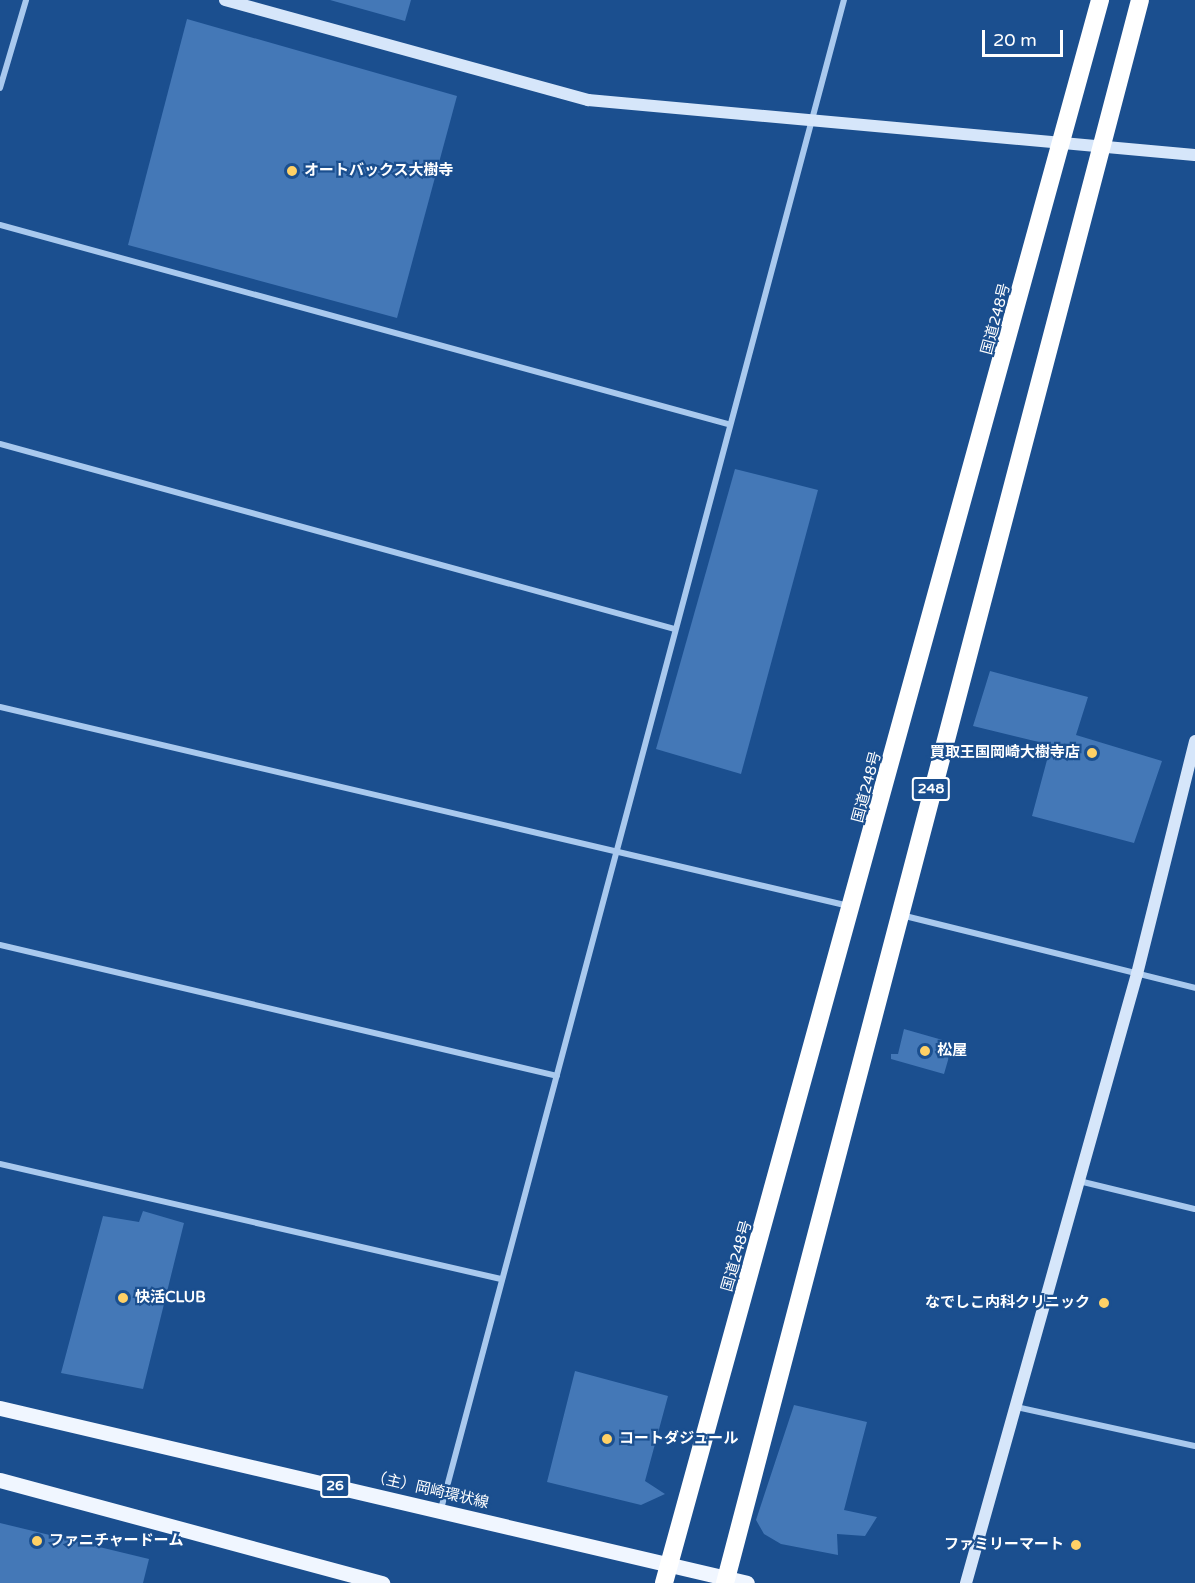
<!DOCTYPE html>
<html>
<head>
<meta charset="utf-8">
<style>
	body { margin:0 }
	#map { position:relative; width:1195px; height:1583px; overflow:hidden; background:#1b4f8f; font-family:"Varela Round","Noto Sans JP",sans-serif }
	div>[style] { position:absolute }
	.building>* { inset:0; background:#4478b7 }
	.street>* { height:6px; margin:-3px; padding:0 3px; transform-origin:3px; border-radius:3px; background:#a9c9ee }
	.secondary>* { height:12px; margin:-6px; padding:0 6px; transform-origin:6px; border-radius:6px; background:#d6e6fa }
	.primary>* { height:15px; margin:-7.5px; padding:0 7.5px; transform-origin:7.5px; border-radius:7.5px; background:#f0f6ff }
	.highway>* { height:18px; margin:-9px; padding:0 9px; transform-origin:9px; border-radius:9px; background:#fff }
	.dots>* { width:16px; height:16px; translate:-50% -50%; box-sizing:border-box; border:3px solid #1b4f8f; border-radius:50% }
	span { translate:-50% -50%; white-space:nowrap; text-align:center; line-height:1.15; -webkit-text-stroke:4.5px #1b4f8f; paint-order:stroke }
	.shield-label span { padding:2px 4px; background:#1b4f8f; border:2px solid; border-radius:4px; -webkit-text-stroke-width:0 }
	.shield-label { font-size:14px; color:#fff; font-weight:700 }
	.poi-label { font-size:15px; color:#fff; font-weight:700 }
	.left { translate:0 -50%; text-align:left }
	.right { translate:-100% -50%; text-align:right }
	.street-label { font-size:15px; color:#fff }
	.scale { position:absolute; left:982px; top:30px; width:81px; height:27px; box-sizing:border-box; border:3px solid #fff; border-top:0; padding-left:8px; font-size:18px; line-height:21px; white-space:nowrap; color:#fff; -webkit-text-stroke:4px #1b4f8f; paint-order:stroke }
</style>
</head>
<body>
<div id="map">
	<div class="building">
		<div style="clip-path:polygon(330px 0,411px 0,405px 21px)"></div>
		<div style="clip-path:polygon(187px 19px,457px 96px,397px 318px,128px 245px)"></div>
		<div style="clip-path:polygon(735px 469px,818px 490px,741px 774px,656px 749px)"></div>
		<div style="clip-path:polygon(990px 671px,1088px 697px,1076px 735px,1162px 761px,1134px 843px,1032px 816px,1051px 745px,973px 726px)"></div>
		<div style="clip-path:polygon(904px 1029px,953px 1043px,944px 1074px,891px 1059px,891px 1054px,898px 1054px)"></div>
		<div style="clip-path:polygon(143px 1211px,184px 1223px,143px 1389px,61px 1373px,103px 1216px,139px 1222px)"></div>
		<div style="clip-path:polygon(575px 1371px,668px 1396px,645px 1481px,665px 1494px,641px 1505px,547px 1482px)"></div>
		<div style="clip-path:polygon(794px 1405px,867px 1422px,844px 1510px,877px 1517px,865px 1536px,837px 1534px,838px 1555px,781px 1544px,764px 1534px,756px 1520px)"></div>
		<div style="clip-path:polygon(0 1523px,149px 1559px,143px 1583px,0 1583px)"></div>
	</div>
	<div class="street">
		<div style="left:0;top:88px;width:92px;rotate:-73.5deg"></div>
		<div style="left:0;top:225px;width:755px;rotate:15.29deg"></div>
		<div style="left:0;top:444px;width:700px;rotate:15.33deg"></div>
		<div style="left:0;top:707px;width:872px;rotate:13.19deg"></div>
		<div style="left:901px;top:915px;width:303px;rotate:13.9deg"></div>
		<div style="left:0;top:945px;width:572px;rotate:13.23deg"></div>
		<div style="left:0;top:1164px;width:514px;rotate:12.93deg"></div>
		<div style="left:1079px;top:1181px;width:119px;rotate:13.6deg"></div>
		<div style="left:1016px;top:1407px;width:183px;rotate:12.3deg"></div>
		<div style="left:441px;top:1509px;width:1562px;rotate:-75.05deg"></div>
	</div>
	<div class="secondary">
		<div style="left:225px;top:0;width:377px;rotate:15.4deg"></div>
		<div style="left:588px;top:100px;width:609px;rotate:5.18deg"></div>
		<div style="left:966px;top:1583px;width:633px;rotate:-74.32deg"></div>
		<div style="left:1137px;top:974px;width:240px;rotate:-76deg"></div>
	</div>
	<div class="primary">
		<div style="left:0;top:1408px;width:767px;rotate:13.18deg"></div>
		<div style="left:0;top:1480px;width:396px;rotate:15.1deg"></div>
	</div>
	<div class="highway">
		<div style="left:664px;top:1583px;width:1642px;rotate:-74.6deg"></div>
		<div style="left:725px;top:1583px;width:1636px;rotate:-75.31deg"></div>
	</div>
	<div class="dots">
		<div style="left:292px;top:171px;background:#ffd166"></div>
		<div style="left:1092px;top:753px;background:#ffd166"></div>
		<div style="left:925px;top:1051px;background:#ffd166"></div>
		<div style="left:123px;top:1298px;background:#ffd166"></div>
		<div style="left:1104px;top:1303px;background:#ffd166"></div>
		<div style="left:607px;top:1439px;background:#ffd166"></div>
		<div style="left:37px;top:1541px;background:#ffd166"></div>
		<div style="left:1076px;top:1545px;background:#ffd166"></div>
	</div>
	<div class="shield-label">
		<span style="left:931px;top:789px">248</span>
		<span style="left:335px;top:1486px">26</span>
	</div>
	<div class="poi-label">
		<span class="left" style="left:304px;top:171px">オートバックス大樹寺</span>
		<span class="right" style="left:1080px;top:753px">買取王国岡崎大樹寺店</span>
		<span class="left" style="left:937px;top:1051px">松屋</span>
		<span class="left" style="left:135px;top:1298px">快活CLUB</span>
		<span class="right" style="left:1090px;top:1303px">なでしこ内科クリニック</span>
		<span class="left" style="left:619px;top:1439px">コートダジュール</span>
		<span class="left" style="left:49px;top:1541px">ファニチャードーム</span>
		<span class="right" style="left:1064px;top:1545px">ファミリーマート</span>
	</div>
	<div class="street-label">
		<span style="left:996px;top:319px;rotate:-75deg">国道248号</span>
		<span style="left:867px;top:787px;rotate:-75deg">国道248号</span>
		<span style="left:737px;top:1256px;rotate:-74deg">国道248号</span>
		<span style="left:430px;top:1490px;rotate:13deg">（主）岡崎環状線</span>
	</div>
	<div class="scale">20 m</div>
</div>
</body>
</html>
